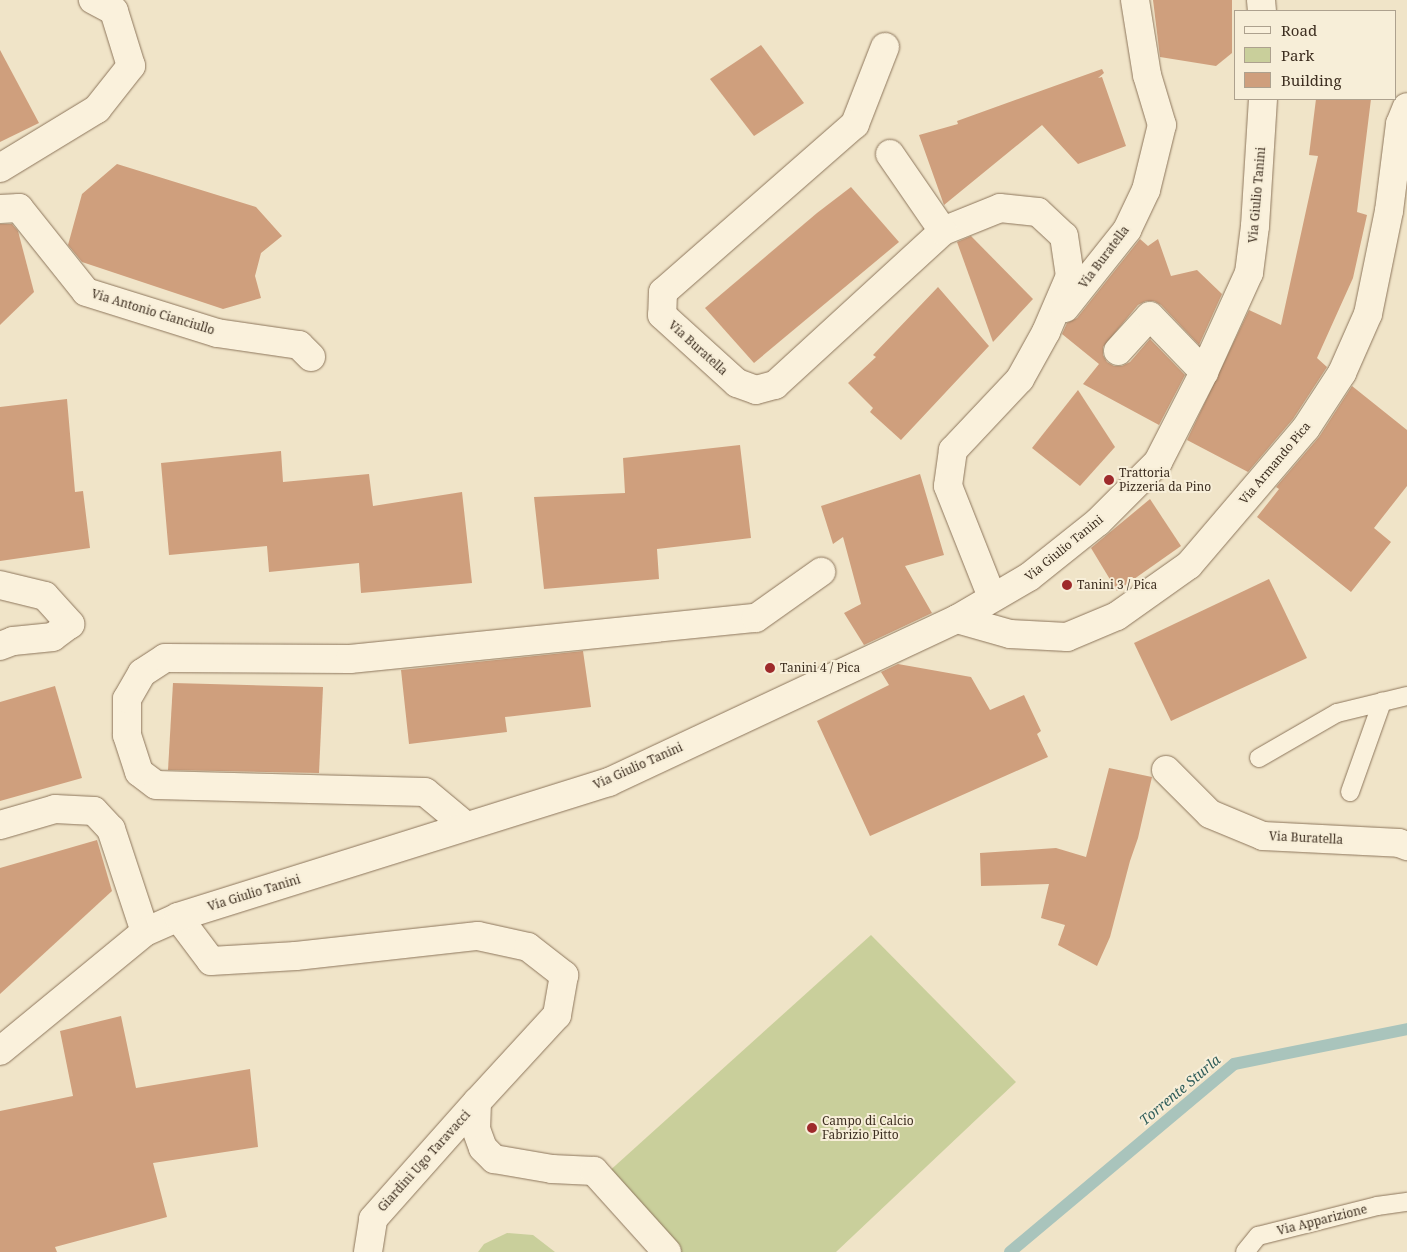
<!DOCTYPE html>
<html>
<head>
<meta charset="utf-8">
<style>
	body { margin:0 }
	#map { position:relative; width:1407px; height:1252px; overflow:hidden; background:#f0e4c8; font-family:"Noto Serif",serif }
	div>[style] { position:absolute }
	.green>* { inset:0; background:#c9cf9b }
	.stream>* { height:12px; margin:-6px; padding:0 6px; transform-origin:6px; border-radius:6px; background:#a9c4bc }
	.building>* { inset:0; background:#cf9f7d }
	.roads { filter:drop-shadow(0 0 1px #8d765c) drop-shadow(0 0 1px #8d765c) }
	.lane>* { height:18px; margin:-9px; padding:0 9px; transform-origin:9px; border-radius:9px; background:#faf1dc }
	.street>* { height:28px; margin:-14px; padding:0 14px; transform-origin:14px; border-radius:14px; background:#faf1dc }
	.secondary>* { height:28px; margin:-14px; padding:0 14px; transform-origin:14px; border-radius:14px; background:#faf1dc }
	.dots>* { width:14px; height:14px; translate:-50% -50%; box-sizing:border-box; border:2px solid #f7eed8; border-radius:50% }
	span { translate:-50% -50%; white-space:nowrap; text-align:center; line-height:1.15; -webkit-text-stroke:4px #f7eed8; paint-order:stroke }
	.street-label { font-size:12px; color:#3d2e20 }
	.poi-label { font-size:12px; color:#3d2e20 }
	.left { translate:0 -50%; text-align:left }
	.water-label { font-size:14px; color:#2f5d5a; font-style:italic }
	.legend { position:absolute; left:1234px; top:10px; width:162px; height:90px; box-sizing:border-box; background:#f7eed8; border:1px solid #ada18e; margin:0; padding:6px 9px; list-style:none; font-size:15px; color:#3d2e20 }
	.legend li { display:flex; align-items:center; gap:10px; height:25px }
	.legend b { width:25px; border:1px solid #ada18e }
</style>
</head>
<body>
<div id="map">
	<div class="green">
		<div style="clip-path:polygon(871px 935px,1016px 1082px,836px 1252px,679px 1252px,606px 1174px)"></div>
		<div style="clip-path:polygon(507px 1233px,533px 1235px,555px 1252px,478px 1252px,484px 1244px)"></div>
	</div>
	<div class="stream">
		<div style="left:1010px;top:1252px;width:292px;rotate:-40deg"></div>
		<div style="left:1234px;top:1064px;width:177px;rotate:-11.4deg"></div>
	</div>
	<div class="building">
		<div style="clip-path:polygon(1153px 0,1232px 0,1232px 53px,1216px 66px,1160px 57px)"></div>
		<div style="clip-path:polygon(761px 45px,804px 103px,754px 136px,710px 79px)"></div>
		<div style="clip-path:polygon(0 50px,39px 123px,0 142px)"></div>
		<div style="clip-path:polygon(1102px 69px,1104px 73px,1098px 78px,1102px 77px,1126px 146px,1078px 164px,1042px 125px,944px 205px,919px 135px,958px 124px,957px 121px)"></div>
		<div style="clip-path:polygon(1316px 99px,1371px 99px,1357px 212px,1367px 215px,1353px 278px,1317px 358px,1327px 367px,1293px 419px,1248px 472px,1187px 440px,1249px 310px,1281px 325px,1318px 156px,1309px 155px)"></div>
		<div style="clip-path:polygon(117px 164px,256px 207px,282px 236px,261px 253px,255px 276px,261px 298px,223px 309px,82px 262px,68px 245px,82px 194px)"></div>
		<div style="clip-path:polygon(851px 187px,899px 242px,754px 363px,705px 308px,817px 213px)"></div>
		<div style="clip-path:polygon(0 224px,12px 224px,18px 231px,34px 292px,0 325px)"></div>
		<div style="clip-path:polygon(971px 236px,1033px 299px,993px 342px,957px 242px)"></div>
		<div style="clip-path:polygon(1140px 239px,1148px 246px,1158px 239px,1171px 276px,1197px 270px,1222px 294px,1199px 345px,1161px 305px,1154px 301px,1146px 301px,1138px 305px,1103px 347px,1103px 355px,1107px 362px,1114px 366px,1122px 366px,1130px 362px,1150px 339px,1185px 375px,1159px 425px,1083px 384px,1099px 364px,1062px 334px,1067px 323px,1077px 318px)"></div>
		<div style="clip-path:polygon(938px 287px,989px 346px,901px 440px,870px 412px,873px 408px,848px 383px,876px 357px,873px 355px)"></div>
		<div style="clip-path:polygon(1352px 386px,1407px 430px,1407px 486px,1374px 528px,1391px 542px,1351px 592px,1257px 517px,1279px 489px,1276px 487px,1319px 437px)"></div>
		<div style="clip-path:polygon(1078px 390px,1115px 447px,1080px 486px,1032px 448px)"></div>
		<div style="clip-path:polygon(67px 399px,75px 492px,83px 491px,90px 548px,0 561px,0 407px)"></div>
		<div style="clip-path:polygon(740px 445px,751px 538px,657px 549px,659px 579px,544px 589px,534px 497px,625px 493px,623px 458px)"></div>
		<div style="clip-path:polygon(281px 451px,283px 482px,369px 474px,373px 506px,462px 492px,472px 583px,361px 593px,359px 563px,269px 572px,267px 546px,169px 555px,161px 463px)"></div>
		<div style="clip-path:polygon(920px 474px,944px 555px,905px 566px,932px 613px,864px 645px,844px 613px,861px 604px,843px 537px,833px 544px,821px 506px)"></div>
		<div style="clip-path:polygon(1150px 499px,1181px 546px,1117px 591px,1091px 548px)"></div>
		<div style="clip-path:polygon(1269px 579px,1307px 658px,1171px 721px,1134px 643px)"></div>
		<div style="clip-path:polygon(583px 651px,591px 707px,505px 717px,507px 732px,409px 744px,401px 670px)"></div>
		<div style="clip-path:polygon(898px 664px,971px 677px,990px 710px,1024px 695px,1041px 731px,1037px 734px,1048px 757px,870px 836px,817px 721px,889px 685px,881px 672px)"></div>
		<div style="clip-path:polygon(173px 683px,323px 687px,319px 773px,168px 770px)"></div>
		<div style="clip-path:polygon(55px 686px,82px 778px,0 801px,0 702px)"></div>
		<div style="clip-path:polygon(1109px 768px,1152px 777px,1138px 838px,1130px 861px,1110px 937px,1097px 966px,1058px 945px,1065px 925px,1041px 918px,1049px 884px,981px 886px,980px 853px,1056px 848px,1086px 857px)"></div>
		<div style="clip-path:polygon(97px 840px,112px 891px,0 994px,0 868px)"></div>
		<div style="clip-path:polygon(121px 1016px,136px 1088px,250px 1069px,258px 1147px,153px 1163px,167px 1217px,55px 1247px,57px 1252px,0 1252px,0 1111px,73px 1096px,60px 1031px)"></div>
	</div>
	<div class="roads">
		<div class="lane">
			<div style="left:1259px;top:758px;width:90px;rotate:-30deg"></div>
			<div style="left:1337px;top:713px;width:72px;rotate:-13.7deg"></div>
			<div style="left:1350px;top:792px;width:96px;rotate:-70.4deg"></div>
			<div style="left:1245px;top:1252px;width:21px;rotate:-51deg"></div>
			<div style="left:1258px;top:1236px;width:123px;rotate:-14.1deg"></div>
			<div style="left:1377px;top:1206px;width:30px;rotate:-8deg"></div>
		</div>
		<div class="street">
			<div style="left:885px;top:47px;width:83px;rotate:111.3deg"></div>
			<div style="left:855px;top:124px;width:255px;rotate:138.8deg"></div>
			<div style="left:663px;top:292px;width:23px;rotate:92deg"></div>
			<div style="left:662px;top:315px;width:101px;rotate:42.2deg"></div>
			<div style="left:737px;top:383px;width:20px;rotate:20deg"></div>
			<div style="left:756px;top:390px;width:20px;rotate:-15deg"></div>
			<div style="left:775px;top:385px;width:228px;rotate:-42.5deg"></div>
			<div style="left:943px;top:231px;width:61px;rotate:-22deg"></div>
			<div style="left:1000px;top:208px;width:38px;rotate:6deg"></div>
			<div style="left:1038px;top:212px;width:35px;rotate:43deg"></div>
			<div style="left:1064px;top:236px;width:40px;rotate:81.5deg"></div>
			<div style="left:1070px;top:276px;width:61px;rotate:113.2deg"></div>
			<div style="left:1046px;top:332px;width:54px;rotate:119deg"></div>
			<div style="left:1020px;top:379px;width:98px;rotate:133.3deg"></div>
			<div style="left:953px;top:450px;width:36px;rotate:98deg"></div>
			<div style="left:948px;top:486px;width:119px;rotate:68.4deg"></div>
			<div style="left:890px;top:154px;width:93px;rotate:55.5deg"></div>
			<div style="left:0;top:168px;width:114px;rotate:-31.3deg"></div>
			<div style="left:97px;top:109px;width:55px;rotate:-51.7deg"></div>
			<div style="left:131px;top:66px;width:58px;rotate:-107.2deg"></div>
			<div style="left:114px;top:11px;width:24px;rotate:-152deg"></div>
			<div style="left:0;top:209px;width:19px;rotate:-3deg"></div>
			<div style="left:19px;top:208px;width:107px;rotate:51.4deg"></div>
			<div style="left:86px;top:292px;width:137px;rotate:17.4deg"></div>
			<div style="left:217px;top:333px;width:83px;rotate:8.3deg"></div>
			<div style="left:299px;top:345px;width:17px;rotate:45deg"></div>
			<div style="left:1065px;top:308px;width:100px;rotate:-51.5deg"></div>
			<div style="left:1127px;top:230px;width:44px;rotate:-64.6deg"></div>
			<div style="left:1146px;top:190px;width:67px;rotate:-76.2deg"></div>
			<div style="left:1162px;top:125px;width:52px;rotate:-106.7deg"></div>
			<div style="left:1147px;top:75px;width:76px;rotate:-99.1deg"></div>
			<div style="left:1118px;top:351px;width:47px;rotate:-47.6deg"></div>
			<div style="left:1150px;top:316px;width:78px;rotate:46deg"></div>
			<div style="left:0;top:585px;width:46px;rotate:13.7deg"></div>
			<div style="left:45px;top:596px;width:38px;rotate:48deg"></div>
			<div style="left:70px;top:624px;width:21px;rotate:143deg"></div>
			<div style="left:53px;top:637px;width:40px;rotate:174.3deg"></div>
			<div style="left:13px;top:641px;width:14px;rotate:159deg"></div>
			<div style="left:957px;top:619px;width:55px;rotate:15.8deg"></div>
			<div style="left:1010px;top:634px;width:57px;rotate:3deg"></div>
			<div style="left:1067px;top:637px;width:54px;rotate:-22.8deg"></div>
			<div style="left:1117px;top:616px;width:88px;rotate:-35.3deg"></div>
			<div style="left:1189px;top:565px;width:180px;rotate:-49.5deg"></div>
			<div style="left:1306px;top:428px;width:66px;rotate:-56.8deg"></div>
			<div style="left:1342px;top:373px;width:64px;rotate:-66.2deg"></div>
			<div style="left:1368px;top:314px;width:105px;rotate:-78.5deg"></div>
			<div style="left:1389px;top:211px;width:88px;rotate:-82.8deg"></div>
			<div style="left:1400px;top:124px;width:18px;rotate:-68deg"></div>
			<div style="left:1166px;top:770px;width:62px;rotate:45deg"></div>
			<div style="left:1210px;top:814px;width:57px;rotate:22.5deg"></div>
			<div style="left:1263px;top:836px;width:136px;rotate:2.9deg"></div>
			<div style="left:1399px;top:843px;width:9px;rotate:21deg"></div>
			<div style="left:0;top:825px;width:57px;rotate:-16.2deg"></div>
			<div style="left:55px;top:809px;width:39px;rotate:3deg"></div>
			<div style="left:94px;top:811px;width:25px;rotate:47deg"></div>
			<div style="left:111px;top:829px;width:108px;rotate:71.7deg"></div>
			<div style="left:466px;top:826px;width:53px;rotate:-140.3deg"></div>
			<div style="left:425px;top:792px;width:269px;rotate:-178.5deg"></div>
			<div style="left:156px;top:785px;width:21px;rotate:-143deg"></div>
			<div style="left:139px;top:772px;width:39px;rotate:-108deg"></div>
			<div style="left:127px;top:735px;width:36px;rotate:-90deg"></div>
			<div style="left:127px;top:699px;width:30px;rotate:-60deg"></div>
			<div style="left:142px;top:673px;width:27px;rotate:-33deg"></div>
			<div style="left:165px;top:658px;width:185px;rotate:0.3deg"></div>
			<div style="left:350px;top:659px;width:408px;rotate:-5.8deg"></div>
			<div style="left:756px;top:618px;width:80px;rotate:-35.3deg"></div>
			<div style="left:178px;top:917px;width:55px;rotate:53.1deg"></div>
			<div style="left:211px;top:961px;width:85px;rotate:-3.4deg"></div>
			<div style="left:296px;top:956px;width:183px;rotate:-6.3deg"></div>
			<div style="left:478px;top:936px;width:51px;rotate:12.4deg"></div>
			<div style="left:528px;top:947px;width:46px;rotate:37.9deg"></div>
			<div style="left:564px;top:975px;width:41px;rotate:99.9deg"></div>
			<div style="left:557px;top:1015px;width:118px;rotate:132.6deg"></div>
			<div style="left:477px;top:1102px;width:27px;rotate:92deg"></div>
			<div style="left:476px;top:1129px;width:20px;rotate:70deg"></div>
			<div style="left:483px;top:1148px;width:16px;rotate:45deg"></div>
			<div style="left:494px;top:1159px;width:59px;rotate:9.8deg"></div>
			<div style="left:552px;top:1169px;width:42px;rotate:2.7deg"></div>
			<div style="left:594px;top:1171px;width:109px;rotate:48deg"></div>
			<div style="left:368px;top:1252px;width:33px;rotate:-81deg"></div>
			<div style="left:373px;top:1219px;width:157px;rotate:-48.4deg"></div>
		</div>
		<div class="secondary">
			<div style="left:1261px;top:0;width:11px;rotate:85deg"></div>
			<div style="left:0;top:1051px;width:188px;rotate:-39.4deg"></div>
			<div style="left:145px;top:932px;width:36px;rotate:-24deg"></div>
			<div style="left:178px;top:917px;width:452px;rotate:-17.4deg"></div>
			<div style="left:609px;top:782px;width:384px;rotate:-25.1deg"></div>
			<div style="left:957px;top:619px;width:83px;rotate:-30.3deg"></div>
			<div style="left:1029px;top:577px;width:88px;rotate:-38.6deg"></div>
			<div style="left:1098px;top:522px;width:85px;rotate:-45deg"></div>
			<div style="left:1158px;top:462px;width:101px;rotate:-62.9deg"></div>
			<div style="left:1204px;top:372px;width:109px;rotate:-65.6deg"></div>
			<div style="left:1249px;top:273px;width:47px;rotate:-82.7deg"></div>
			<div style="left:1255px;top:226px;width:127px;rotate:-86.4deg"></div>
		</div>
	</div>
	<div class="dots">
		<div style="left:1109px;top:480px;background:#9e2a2b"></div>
		<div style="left:1067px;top:585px;background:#9e2a2b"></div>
		<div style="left:770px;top:668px;background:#9e2a2b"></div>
		<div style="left:812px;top:1128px;background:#9e2a2b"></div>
	</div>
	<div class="street-label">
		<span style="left:1257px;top:195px;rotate:-85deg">Via Giulio Tanini</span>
		<span style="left:1104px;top:257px;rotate:-53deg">Via Buratella</span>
		<span style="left:153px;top:312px;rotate:17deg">Via Antonio Cianciullo</span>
		<span style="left:698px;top:348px;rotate:42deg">Via Buratella</span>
		<span style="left:1275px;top:463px;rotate:-50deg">Via Armando Pica</span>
		<span style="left:1064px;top:548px;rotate:-39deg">Via Giulio Tanini</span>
		<span style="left:638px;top:766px;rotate:-24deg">Via Giulio Tanini</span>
		<span style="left:1306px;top:838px;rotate:3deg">Via Buratella</span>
		<span style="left:254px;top:893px;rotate:-17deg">Via Giulio Tanini</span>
		<span style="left:424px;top:1161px;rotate:-48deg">Giardini Ugo Taravacci</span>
		<span style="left:1322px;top:1220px;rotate:-14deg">Via Apparizione</span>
	</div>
	<div class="poi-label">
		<span class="left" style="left:1119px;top:480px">Trattoria<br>Pizzeria da Pino</span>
		<span class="left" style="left:1077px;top:585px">Tanini 3 / Pica</span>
		<span class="left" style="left:780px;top:668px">Tanini 4 / Pica</span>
		<span class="left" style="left:822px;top:1128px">Campo di Calcio<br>Fabrizio Pitto</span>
	</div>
	<div class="water-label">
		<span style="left:1180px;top:1090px;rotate:-40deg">Torrente Sturla</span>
	</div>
	<ul class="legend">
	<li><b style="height:6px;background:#faf1dc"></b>Road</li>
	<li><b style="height:14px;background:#c9cf9b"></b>Park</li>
	<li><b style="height:14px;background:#cf9f7d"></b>Building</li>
	</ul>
</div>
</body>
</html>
